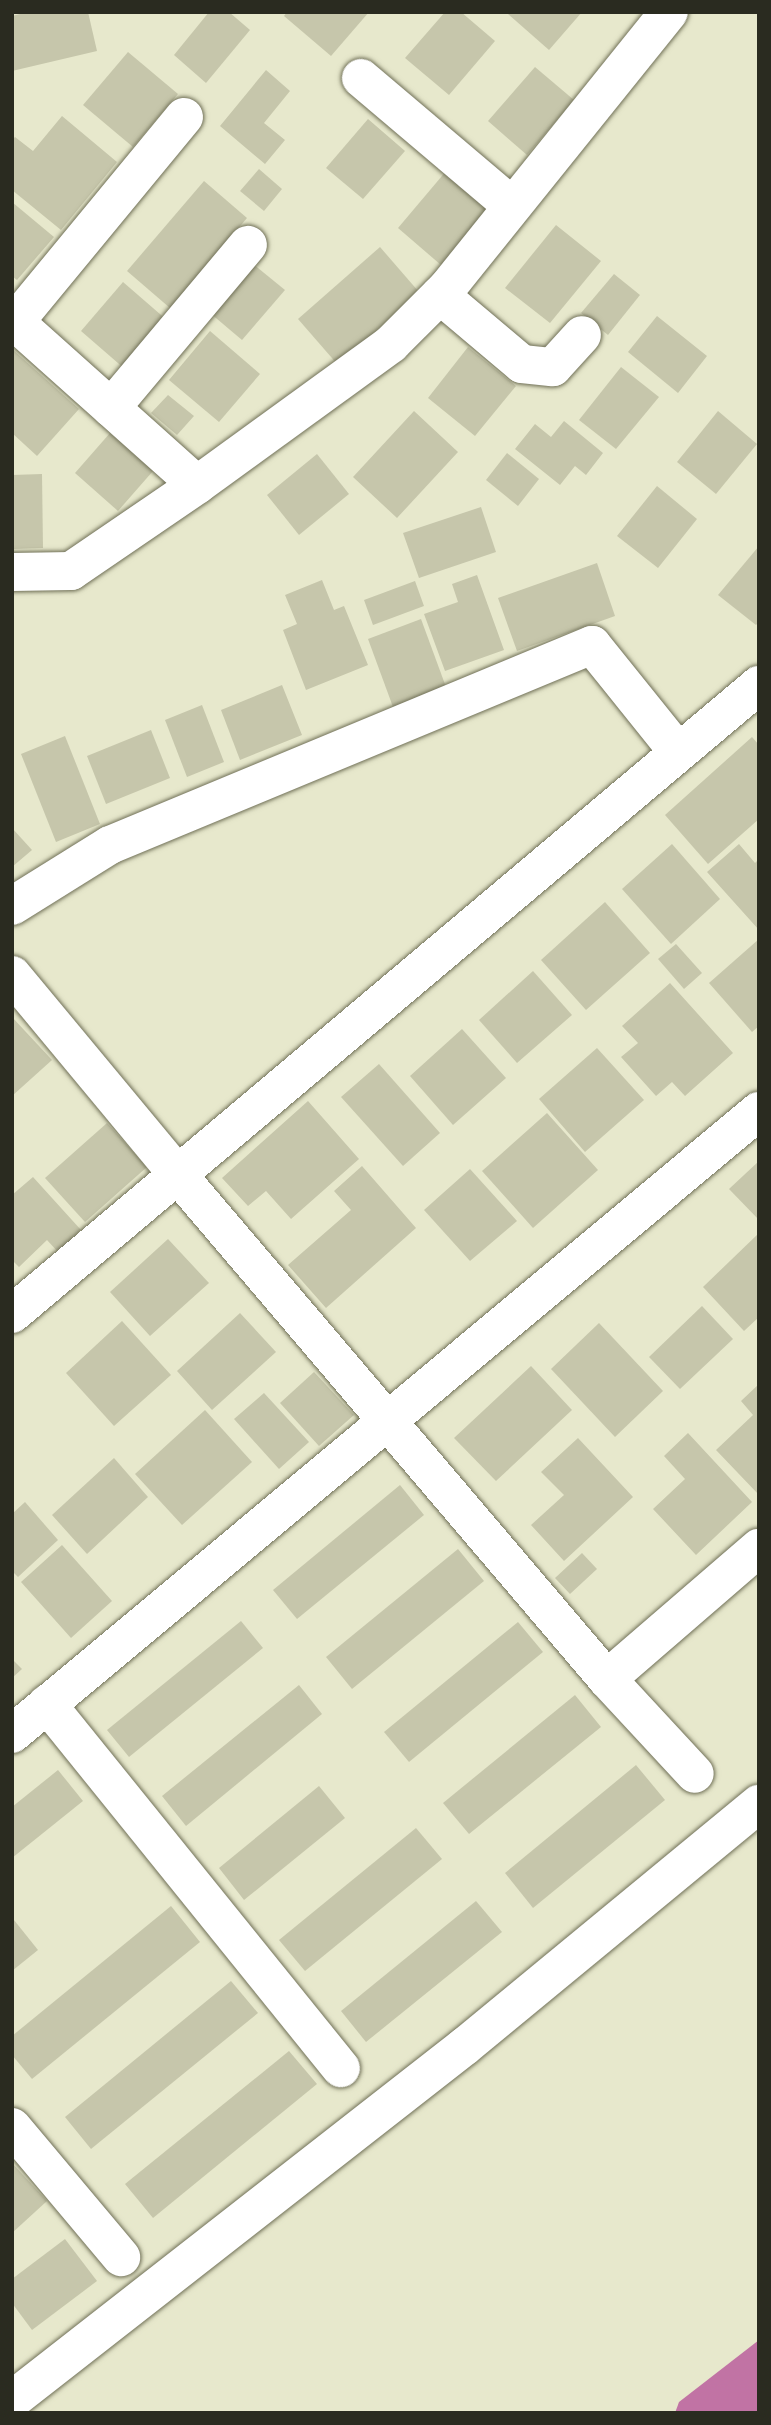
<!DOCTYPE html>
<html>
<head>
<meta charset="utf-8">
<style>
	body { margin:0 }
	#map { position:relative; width:771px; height:2425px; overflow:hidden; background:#e7e8cc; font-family:Raleway,sans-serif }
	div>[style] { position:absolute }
	.water>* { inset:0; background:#c173a4 }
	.building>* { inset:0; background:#c6c6ab }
	.roads { filter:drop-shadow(0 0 2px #707057) drop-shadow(0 0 2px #707057) }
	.minor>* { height:38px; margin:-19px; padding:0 19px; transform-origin:19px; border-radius:19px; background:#fff }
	span { translate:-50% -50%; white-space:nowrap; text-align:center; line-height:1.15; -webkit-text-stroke:6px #fff; paint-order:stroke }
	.frame { position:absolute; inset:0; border:14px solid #2a2b20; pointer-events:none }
</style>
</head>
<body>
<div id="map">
	<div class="water">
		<div style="clip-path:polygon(759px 2340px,759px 2413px,675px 2413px,679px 2402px)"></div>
	</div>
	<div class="building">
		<div style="clip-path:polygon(28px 12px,88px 12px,97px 51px,12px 71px,12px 16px)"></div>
		<div style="clip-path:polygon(209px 12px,229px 12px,250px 30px,206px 83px,174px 55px)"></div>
		<div style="clip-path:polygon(287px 12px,369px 12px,331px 56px,284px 16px)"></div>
		<div style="clip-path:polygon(445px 12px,461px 12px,495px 41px,449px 95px,405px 58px)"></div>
		<div style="clip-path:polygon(510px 12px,582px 12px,549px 50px,508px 14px)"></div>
		<div style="clip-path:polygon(128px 52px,178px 94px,133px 147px,83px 105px)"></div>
		<div style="clip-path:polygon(535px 67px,574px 100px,527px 155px,488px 121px)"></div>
		<div style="clip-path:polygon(266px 70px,290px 91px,264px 123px,285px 140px,265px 164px,220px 126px)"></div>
		<div style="clip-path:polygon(62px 116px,117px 162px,61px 230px,12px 190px,12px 140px,15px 137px,33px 151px)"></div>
		<div style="clip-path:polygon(368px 119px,405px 151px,363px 199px,326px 168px)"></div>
		<div style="clip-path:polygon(259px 169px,282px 189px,264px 211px,240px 191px)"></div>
		<div style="clip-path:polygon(447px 170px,490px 207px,441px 265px,398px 228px)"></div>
		<div style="clip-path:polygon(204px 181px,247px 218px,170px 308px,127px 271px)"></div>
		<div style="clip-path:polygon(12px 202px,54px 237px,17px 280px,12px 276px)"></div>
		<div style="clip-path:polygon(556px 225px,601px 261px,550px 323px,505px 288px)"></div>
		<div style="clip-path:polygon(380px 247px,419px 292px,338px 365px,298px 319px)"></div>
		<div style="clip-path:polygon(252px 263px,285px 290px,242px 340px,210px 313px)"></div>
		<div style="clip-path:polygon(614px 274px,640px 295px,608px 335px,581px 313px)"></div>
		<div style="clip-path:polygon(123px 282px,168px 321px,126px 370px,81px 331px)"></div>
		<div style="clip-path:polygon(657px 316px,707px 356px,678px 393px,628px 352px)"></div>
		<div style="clip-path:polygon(210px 331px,260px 374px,219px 422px,169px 380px)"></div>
		<div style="clip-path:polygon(468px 347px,516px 386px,475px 436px,428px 398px)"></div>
		<div style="clip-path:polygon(12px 349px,79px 409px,37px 456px,12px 433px)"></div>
		<div style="clip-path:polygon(621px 367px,659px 397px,616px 449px,579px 420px)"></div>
		<div style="clip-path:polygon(168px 395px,194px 416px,177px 435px,151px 413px)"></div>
		<div style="clip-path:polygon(414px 411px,458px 452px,397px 518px,353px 477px)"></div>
		<div style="clip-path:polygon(718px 411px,757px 444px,716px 494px,677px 462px)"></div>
		<div style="clip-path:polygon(564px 421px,603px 453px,586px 475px,575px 466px,560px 485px,515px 449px,535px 424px,551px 437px)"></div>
		<div style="clip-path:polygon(110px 433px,153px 471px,118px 511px,75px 473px)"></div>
		<div style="clip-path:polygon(507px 453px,539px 479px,518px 506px,486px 480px)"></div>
		<div style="clip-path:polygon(317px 454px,349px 494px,299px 535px,267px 495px)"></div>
		<div style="clip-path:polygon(42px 474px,43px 548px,12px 549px,12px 475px)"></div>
		<div style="clip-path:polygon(657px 486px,697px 519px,658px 568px,617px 536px)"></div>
		<div style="clip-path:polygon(481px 507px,496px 552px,419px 578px,403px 533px)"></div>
		<div style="clip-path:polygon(759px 546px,759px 622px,756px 625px,718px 595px)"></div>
		<div style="clip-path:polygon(597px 563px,615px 616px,517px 651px,498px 598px)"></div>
		<div style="clip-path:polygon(477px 575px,504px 650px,445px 671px,424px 614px,458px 602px,452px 584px)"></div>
		<div style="clip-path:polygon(322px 580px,334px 610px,344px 606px,368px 665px,306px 690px,283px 630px,297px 624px,285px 595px)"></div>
		<div style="clip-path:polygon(415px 581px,424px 606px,373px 625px,364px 600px)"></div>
		<div style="clip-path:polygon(421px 619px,446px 687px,393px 707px,368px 639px)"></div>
		<div style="clip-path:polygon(282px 685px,302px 735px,240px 760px,221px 710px)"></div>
		<div style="clip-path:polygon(202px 705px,224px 762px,187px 777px,165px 720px)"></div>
		<div style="clip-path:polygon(151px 730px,170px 778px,106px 804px,87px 756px)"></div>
		<div style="clip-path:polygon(65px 736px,100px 824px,56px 842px,21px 754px)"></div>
		<div style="clip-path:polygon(752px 737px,759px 745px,759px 819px,708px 864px,665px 815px)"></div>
		<div style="clip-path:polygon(12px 828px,32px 850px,12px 867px)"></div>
		<div style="clip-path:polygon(672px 844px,720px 899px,671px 944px,622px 889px)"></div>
		<div style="clip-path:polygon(739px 844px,755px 863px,759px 859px,759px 930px,707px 872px)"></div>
		<div style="clip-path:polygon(605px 902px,650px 953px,586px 1010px,541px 960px)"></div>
		<div style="clip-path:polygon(759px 939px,759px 1026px,752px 1032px,709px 983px)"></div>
		<div style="clip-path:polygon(676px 944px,702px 973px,684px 989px,658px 959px)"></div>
		<div style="clip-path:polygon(533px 971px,572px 1015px,517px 1063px,479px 1020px)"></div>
		<div style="clip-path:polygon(670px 983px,733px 1053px,685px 1096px,672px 1082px,656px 1096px,621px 1057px,638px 1043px,622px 1026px)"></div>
		<div style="clip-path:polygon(12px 1017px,52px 1060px,12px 1096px)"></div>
		<div style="clip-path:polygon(462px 1029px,506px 1078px,453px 1125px,410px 1076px)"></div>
		<div style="clip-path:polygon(597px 1048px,644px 1100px,585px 1152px,539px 1099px)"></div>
		<div style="clip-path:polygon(379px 1064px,440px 1133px,403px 1166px,341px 1097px)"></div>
		<div style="clip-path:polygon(308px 1101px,359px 1159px,291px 1219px,266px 1191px,248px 1206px,222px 1178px)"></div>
		<div style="clip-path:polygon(547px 1113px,598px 1170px,533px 1228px,482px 1171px)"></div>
		<div style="clip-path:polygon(107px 1123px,147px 1167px,85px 1222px,45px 1178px)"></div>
		<div style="clip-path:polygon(759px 1161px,759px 1220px,729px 1189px)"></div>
		<div style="clip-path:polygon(362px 1166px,416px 1228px,326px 1308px,288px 1265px,351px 1210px,334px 1191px)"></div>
		<div style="clip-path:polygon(470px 1169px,517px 1221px,470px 1261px,424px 1210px)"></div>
		<div style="clip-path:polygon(33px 1177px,81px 1230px,58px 1252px,47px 1240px,19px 1267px,12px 1260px,12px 1195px)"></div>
		<div style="clip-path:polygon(759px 1233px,759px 1317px,744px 1331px,703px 1287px)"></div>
		<div style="clip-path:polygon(168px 1239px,209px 1283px,150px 1336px,110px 1292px)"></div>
		<div style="clip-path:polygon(702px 1306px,733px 1339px,680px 1389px,649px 1357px)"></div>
		<div style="clip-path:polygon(240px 1313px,276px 1352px,212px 1410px,177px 1371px)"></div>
		<div style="clip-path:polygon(122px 1321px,171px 1375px,114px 1426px,66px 1373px)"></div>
		<div style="clip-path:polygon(599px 1323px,663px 1391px,615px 1437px,551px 1369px)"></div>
		<div style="clip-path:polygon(531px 1366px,572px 1410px,496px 1481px,454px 1438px)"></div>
		<div style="clip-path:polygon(314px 1372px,354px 1415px,319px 1446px,280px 1403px)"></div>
		<div style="clip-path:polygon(759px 1384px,759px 1495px,716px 1450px,753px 1415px,741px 1401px)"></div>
		<div style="clip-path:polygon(264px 1393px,309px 1442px,279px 1469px,234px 1419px)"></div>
		<div style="clip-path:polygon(205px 1410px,252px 1462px,182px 1525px,135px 1474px)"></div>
		<div style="clip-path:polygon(688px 1433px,752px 1502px,696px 1555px,653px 1509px,685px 1479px,664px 1456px)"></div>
		<div style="clip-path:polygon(578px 1438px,633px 1497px,564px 1561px,531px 1525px,564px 1495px,541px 1472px)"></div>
		<div style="clip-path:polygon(114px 1458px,148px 1497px,87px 1554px,52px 1515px)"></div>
		<div style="clip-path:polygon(400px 1485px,424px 1515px,297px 1619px,273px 1590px)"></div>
		<div style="clip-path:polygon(25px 1502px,58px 1540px,18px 1577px,12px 1571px,12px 1514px)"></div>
		<div style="clip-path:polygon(62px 1545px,112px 1601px,71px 1638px,21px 1582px)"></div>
		<div style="clip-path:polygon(458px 1549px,484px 1581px,352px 1689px,326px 1657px)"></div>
		<div style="clip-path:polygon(582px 1553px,597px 1569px,570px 1594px,555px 1578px)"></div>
		<div style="clip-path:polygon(241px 1621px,263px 1648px,129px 1757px,107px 1730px)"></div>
		<div style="clip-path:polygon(518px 1622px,543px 1652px,409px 1762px,384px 1732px)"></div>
		<div style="clip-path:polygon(12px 1659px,22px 1669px,12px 1678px)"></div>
		<div style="clip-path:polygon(299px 1685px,322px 1714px,186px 1826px,162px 1796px)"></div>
		<div style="clip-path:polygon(575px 1695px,601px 1727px,469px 1834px,443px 1803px)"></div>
		<div style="clip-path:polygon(636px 1765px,665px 1800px,533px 1908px,505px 1873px)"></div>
		<div style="clip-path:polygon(58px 1770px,83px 1801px,12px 1858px,12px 1807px)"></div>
		<div style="clip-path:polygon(319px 1786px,345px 1818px,244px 1900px,219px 1868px)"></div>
		<div style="clip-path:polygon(416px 1828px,442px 1859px,305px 1971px,279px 1940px)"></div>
		<div style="clip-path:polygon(476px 1901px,502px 1932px,366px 2042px,341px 2011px)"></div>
		<div style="clip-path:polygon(171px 1906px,200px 1942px,32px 2079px,12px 2055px,12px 2036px)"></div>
		<div style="clip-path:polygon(14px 1920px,38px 1950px,12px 1971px,12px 1921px)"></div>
		<div style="clip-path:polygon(231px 1981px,258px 2013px,91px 2149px,65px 2117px)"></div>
		<div style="clip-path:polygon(289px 2051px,317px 2084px,153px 2218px,125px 2184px)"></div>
		<div style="clip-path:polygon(12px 2163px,47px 2201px,12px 2233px)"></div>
		<div style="clip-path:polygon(65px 2239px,97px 2281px,32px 2330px,12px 2303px,12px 2279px)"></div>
	</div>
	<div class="roads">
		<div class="minor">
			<div style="left:361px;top:78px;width:198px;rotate:40.3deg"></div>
			<div style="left:184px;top:117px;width:266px;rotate:129.5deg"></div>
			<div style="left:15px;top:322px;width:244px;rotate:41.8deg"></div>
			<div style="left:440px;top:295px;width:107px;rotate:40.1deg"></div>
			<div style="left:522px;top:364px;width:31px;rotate:6deg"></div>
			<div style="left:553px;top:367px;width:43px;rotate:-47.8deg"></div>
			<div style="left:111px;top:408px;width:213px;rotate:-50deg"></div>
			<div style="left:12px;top:572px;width:59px;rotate:-1deg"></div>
			<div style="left:71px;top:571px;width:153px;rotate:-34.3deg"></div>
			<div style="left:197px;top:485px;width:240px;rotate:-36deg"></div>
			<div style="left:391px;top:344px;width:79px;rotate:-45deg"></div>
			<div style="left:447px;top:288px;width:354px;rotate:-51.2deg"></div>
			<div style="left:12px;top:906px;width:115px;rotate:-31.9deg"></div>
			<div style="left:110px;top:845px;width:522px;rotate:-22.54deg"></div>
			<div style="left:592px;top:645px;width:137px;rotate:51.2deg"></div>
			<div style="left:12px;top:975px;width:260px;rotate:50.3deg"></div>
			<div style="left:178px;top:1175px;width:662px;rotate:49.6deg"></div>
			<div style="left:607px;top:1679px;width:129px;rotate:47.2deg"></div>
			<div style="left:12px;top:1314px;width:977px;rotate:-40.1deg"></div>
			<div style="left:607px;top:1679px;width:201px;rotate:-40.8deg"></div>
			<div style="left:47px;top:1704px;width:468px;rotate:51.1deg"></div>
			<div style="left:12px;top:1734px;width:973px;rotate:-39.83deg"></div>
			<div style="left:12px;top:2127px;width:170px;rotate:50deg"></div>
			<div style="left:12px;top:2400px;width:575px;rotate:-38.01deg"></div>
			<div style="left:465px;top:2046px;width:381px;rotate:-39.5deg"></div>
		</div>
	</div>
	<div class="frame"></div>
</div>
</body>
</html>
